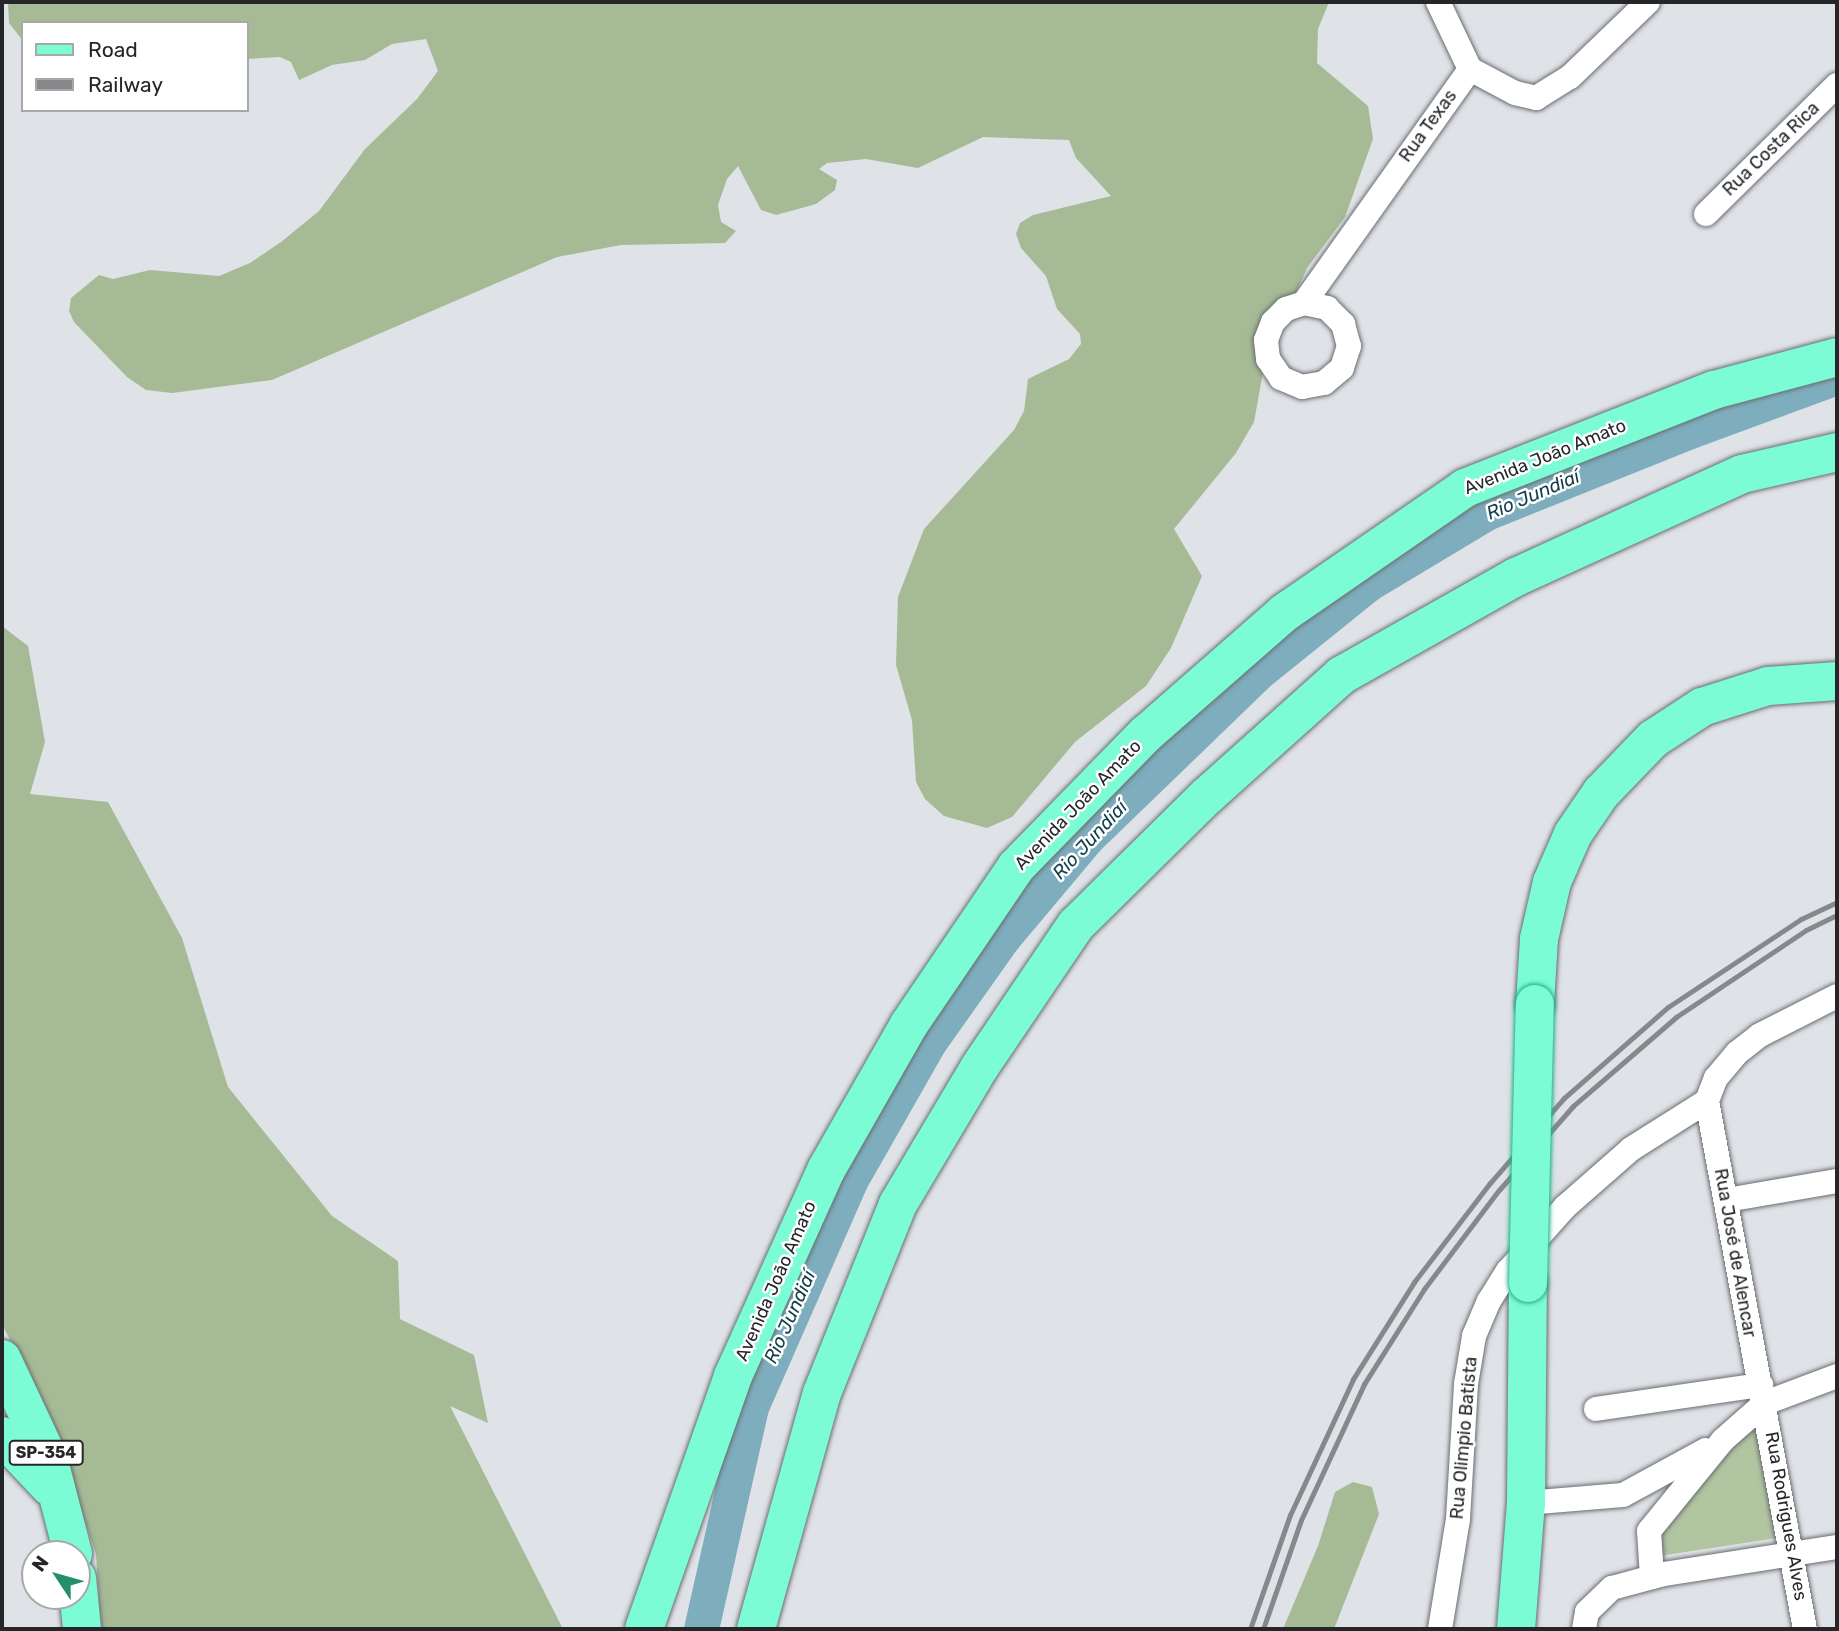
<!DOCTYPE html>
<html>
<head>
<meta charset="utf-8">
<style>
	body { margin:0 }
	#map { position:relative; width:1839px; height:1631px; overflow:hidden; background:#dfe2e7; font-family:Rubik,sans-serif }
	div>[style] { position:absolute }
	.green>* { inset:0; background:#b1c5a1 }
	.forest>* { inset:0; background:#a5ba95 }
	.river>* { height:35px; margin:-17.5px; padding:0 17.5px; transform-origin:17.5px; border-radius:17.5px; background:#7eaebe }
	.roads { filter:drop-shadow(0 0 2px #6a6d70) drop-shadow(0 0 2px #6a6d70) }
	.minor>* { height:24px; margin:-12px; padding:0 12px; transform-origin:12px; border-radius:12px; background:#fff }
	.primary>* { height:38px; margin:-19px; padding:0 19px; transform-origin:19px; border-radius:19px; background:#7bfcd5 }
	.rail>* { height:5px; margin:-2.5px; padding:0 2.5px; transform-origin:2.5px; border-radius:2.5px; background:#86888c }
	.bridges { filter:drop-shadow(0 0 2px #24b086) drop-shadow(0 0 2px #24b086) }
	.primary-bridge>* { height:38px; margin:-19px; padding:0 19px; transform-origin:19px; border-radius:19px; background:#7bfcd5 }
	span { translate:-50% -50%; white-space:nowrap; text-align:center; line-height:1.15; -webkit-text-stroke:5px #fff; paint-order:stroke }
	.shield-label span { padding:2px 5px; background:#fff; border:2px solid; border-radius:5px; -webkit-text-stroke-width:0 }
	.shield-label { font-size:16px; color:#252628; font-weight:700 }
	.street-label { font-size:18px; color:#252628 }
	.water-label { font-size:19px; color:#123e4a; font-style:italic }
	.frame { position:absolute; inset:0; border:4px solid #252628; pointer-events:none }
	.legend { position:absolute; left:21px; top:21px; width:228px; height:91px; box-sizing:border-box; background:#fff; border:2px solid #a8a8a9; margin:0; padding:9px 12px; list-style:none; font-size:21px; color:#252628 }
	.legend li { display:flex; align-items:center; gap:14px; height:35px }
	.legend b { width:35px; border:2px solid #a8a8a9 }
	.north { position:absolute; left:21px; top:1540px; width:70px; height:70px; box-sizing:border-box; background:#fff; border:2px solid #a8a8a9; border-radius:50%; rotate:306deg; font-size:19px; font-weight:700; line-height:28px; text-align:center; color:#252628 }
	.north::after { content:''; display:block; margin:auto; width:24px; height:32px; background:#258f6d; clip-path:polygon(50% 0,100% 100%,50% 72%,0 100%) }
</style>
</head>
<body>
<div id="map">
	<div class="green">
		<div style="clip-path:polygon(1755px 1423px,1783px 1537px,1659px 1556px,1657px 1533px)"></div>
	</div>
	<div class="forest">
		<div style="clip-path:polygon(1329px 2px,1318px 29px,1317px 63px,1368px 106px,1373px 139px,1345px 217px,1307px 268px,1265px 361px,1254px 422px,1236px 453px,1174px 529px,1202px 576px,1171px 648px,1146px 686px,1075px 742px,1012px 817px,987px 828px,944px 816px,925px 799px,916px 782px,912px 720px,896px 665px,898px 597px,924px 529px,1014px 430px,1024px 411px,1028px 379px,1069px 359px,1081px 344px,1080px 334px,1057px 309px,1046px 276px,1021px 248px,1016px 234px,1020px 223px,1033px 215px,1111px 196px,1076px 158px,1069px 140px,983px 137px,918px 168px,866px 159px,827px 163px,819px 169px,837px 180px,835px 190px,816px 204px,776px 215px,761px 210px,738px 166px,727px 179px,718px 205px,721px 222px,736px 231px,725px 243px,621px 245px,557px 257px,272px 380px,172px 393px,146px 390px,127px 377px,74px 322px,69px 311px,71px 298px,99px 275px,113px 279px,150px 270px,219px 276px,250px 263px,281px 242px,319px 211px,365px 149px,417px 99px,438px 71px,426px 39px,392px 44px,365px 60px,332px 65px,299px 80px,291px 62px,280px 57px,247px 59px,247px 23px,23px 23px,23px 41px,9px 23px,8px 3px)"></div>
		<div style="clip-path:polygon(2px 626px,28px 646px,45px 742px,30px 794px,108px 802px,182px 938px,228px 1087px,332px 1216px,398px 1261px,400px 1319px,474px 1355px,488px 1423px,450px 1406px,563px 1629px,101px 1629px,96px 1554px,52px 1424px,2px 1324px)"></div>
		<div style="clip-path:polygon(1353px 1482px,1372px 1487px,1379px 1514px,1334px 1629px,1283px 1629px,1318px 1546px,1335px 1492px)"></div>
	</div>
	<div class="river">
		<div style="left:701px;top:1629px;width:228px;rotate:-77.3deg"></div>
		<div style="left:751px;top:1407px;width:247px;rotate:-66.3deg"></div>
		<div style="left:850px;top:1181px;width:161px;rotate:-60.3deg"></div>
		<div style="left:930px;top:1041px;width:126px;rotate:-54.7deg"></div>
		<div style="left:1003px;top:938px;width:131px;rotate:-50deg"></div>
		<div style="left:1087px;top:838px;width:239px;rotate:-44deg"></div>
		<div style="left:1259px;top:672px;width:140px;rotate:-38.9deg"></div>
		<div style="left:1368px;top:584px;width:138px;rotate:-31deg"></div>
		<div style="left:1486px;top:513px;width:220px;rotate:-21.9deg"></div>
		<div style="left:1690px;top:431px;width:157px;rotate:-20.2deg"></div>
	</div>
	<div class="roads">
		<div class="minor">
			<div style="left:1438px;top:2px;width:74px;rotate:64.5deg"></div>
			<div style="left:1470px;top:69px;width:51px;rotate:28.1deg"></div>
			<div style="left:1515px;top:93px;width:22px;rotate:13deg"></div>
			<div style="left:1536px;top:98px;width:40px;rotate:-32deg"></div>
			<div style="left:1570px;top:77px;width:108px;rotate:-43.9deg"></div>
			<div style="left:1706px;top:214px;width:184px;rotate:-44.6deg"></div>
			<div style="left:1304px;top:303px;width:24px;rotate:12deg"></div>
			<div style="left:1327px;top:308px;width:23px;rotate:45deg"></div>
			<div style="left:1343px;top:324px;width:23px;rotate:75deg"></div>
			<div style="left:1349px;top:346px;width:23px;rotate:108deg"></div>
			<div style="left:1342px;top:368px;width:23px;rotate:140deg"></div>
			<div style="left:1324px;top:383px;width:22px;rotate:170deg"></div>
			<div style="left:1302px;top:387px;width:23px;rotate:-157deg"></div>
			<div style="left:1281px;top:378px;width:23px;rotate:-124deg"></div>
			<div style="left:1268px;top:359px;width:19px;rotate:-96deg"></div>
			<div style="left:1266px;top:340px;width:19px;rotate:-69deg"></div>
			<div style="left:1273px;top:322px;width:18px;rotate:-45deg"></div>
			<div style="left:1286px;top:309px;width:19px;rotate:-18deg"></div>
			<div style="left:1304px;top:303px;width:287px;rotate:-54.6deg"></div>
			<div style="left:1707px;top:1101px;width:537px;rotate:79.49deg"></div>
			<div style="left:1727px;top:1200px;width:112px;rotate:-9.8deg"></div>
			<div style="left:1596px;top:1409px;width:167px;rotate:-8.3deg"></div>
			<div style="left:1526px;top:1503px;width:97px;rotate:-4.7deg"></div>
			<div style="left:1623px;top:1495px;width:94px;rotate:-28.5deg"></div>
			<div style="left:1652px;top:1577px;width:46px;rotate:-93.7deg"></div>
			<div style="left:1649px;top:1531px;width:117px;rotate:-50.9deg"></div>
			<div style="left:1723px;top:1440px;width:56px;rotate:-41.4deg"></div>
			<div style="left:1765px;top:1403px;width:77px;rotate:-20.6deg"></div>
			<div style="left:1440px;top:1629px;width:111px;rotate:-80.7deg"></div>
			<div style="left:1458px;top:1519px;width:135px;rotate:-86.6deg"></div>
			<div style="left:1466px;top:1384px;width:49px;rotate:-80.5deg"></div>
			<div style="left:1474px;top:1336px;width:38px;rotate:-67deg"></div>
			<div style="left:1489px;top:1301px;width:36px;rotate:-58deg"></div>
			<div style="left:1508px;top:1271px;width:86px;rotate:-48.3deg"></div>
			<div style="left:1565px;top:1207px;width:88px;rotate:-41.3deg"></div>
			<div style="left:1631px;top:1149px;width:90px;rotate:-32.3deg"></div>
			<div style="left:1707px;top:1101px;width:25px;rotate:-69deg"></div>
			<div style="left:1716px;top:1078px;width:33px;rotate:-50deg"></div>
			<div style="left:1737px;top:1053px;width:29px;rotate:-38deg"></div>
			<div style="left:1760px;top:1035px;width:86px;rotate:-26.9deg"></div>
			<div style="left:1584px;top:1629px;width:17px;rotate:-80deg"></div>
			<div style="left:1587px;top:1612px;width:35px;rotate:-44deg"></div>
			<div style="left:1612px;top:1588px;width:54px;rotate:-15.1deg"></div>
			<div style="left:1664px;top:1574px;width:175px;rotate:-8.9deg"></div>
		</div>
		<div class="primary">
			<div style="left:1535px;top:1004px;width:65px;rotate:-86.5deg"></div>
			<div style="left:1539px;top:939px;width:58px;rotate:-77.2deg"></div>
			<div style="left:1552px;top:882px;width:52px;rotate:-66.4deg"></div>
			<div style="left:1573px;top:834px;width:50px;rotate:-55.7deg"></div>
			<div style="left:1601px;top:793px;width:75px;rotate:-46.1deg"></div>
			<div style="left:1653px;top:739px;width:59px;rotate:-33.1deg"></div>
			<div style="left:1702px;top:707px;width:69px;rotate:-17.7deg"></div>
			<div style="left:1768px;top:686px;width:69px;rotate:-4.1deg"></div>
			<div style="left:2px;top:1359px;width:108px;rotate:64.9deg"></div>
			<div style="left:48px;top:1457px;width:100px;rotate:75.5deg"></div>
			<div style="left:2px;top:1436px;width:70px;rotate:46.7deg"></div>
			<div style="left:77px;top:1578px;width:51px;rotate:84.4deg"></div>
			<div style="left:644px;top:1629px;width:268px;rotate:-70.6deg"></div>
			<div style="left:733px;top:1376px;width:226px;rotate:-65.7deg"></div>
			<div style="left:826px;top:1170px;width:166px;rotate:-60.3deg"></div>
			<div style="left:908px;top:1026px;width:192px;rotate:-55.8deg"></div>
			<div style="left:1016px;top:867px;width:186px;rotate:-45.7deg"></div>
			<div style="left:1146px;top:734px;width:184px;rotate:-41.2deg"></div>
			<div style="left:1284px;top:613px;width:220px;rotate:-34.6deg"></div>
			<div style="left:1465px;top:488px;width:268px;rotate:-21.5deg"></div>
			<div style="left:1714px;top:390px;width:127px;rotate:-15deg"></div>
			<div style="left:756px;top:1629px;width:245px;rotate:-74.4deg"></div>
			<div style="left:822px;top:1393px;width:204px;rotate:-68.1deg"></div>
			<div style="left:898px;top:1204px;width:158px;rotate:-59.2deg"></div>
			<div style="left:979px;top:1068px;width:173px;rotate:-55.9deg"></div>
			<div style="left:1076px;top:925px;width:184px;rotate:-44.6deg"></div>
			<div style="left:1207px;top:796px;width:181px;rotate:-41.9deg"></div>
			<div style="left:1342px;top:675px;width:200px;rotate:-29.4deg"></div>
			<div style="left:1516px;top:577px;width:248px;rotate:-24.5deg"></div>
			<div style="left:1742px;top:474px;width:98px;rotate:-13deg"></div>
			<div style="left:1516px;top:1629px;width:126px;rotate:-85.5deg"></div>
			<div style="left:1526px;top:1503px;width:220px;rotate:-89.5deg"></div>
		</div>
	</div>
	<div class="rail">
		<div style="left:1250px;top:1629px;width:121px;rotate:-70.7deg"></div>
		<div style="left:1290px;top:1515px;width:150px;rotate:-65.1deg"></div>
		<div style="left:1353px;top:1379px;width:115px;rotate:-57.8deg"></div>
		<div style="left:1414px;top:1282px;width:125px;rotate:-52.5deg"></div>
		<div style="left:1490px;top:1183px;width:113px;rotate:-49deg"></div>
		<div style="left:1564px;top:1098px;width:138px;rotate:-41.2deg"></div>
		<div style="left:1668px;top:1007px;width:159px;rotate:-33.5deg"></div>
		<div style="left:1801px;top:919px;width:40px;rotate:-25deg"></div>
		<div style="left:1263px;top:1629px;width:115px;rotate:-70.8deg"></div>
		<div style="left:1301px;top:1520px;width:150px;rotate:-65.1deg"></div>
		<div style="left:1364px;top:1384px;width:112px;rotate:-57.7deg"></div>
		<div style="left:1424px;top:1289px;width:124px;rotate:-52.9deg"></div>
		<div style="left:1499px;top:1190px;width:112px;rotate:-48.6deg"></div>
		<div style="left:1573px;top:1106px;width:136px;rotate:-40.8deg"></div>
		<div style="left:1676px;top:1017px;width:156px;rotate:-33.8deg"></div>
		<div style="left:1806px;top:930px;width:34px;rotate:-26deg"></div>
	</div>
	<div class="bridges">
		<div class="primary-bridge">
			<div style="left:1528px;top:1283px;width:279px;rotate:-88.6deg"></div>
		</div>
	</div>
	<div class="shield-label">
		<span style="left:46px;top:1453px">SP-354</span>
	</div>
	<div class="street-label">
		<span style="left:1428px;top:126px;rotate:-54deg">Rua Texas</span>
		<span style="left:1771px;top:149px;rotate:-44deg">Rua Costa Rica</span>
		<span style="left:1545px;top:457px;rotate:-22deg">Avenida João Amato</span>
		<span style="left:1078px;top:805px;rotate:-46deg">Avenida João Amato</span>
		<span style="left:1735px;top:1253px;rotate:80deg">Rua José de Alencar</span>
		<span style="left:776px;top:1281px;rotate:-66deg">Avenida João Amato</span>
		<span style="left:1464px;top:1438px;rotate:-85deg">Rua Olimpio Batista</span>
		<span style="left:1786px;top:1516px;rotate:80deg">Rua Rodrigues Alves</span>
	</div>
	<div class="water-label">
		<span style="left:1533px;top:495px;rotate:-23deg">Rio Jundiaí</span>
		<span style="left:1090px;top:840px;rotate:-47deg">Rio Jundiaí</span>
		<span style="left:790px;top:1317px;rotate:-66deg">Rio Jundiaí</span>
	</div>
	<div class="frame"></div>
	<ul class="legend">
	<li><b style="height:9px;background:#7bfcd5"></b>Road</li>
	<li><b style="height:9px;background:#86888c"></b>Railway</li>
	</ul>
	<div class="north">N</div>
</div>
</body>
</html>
